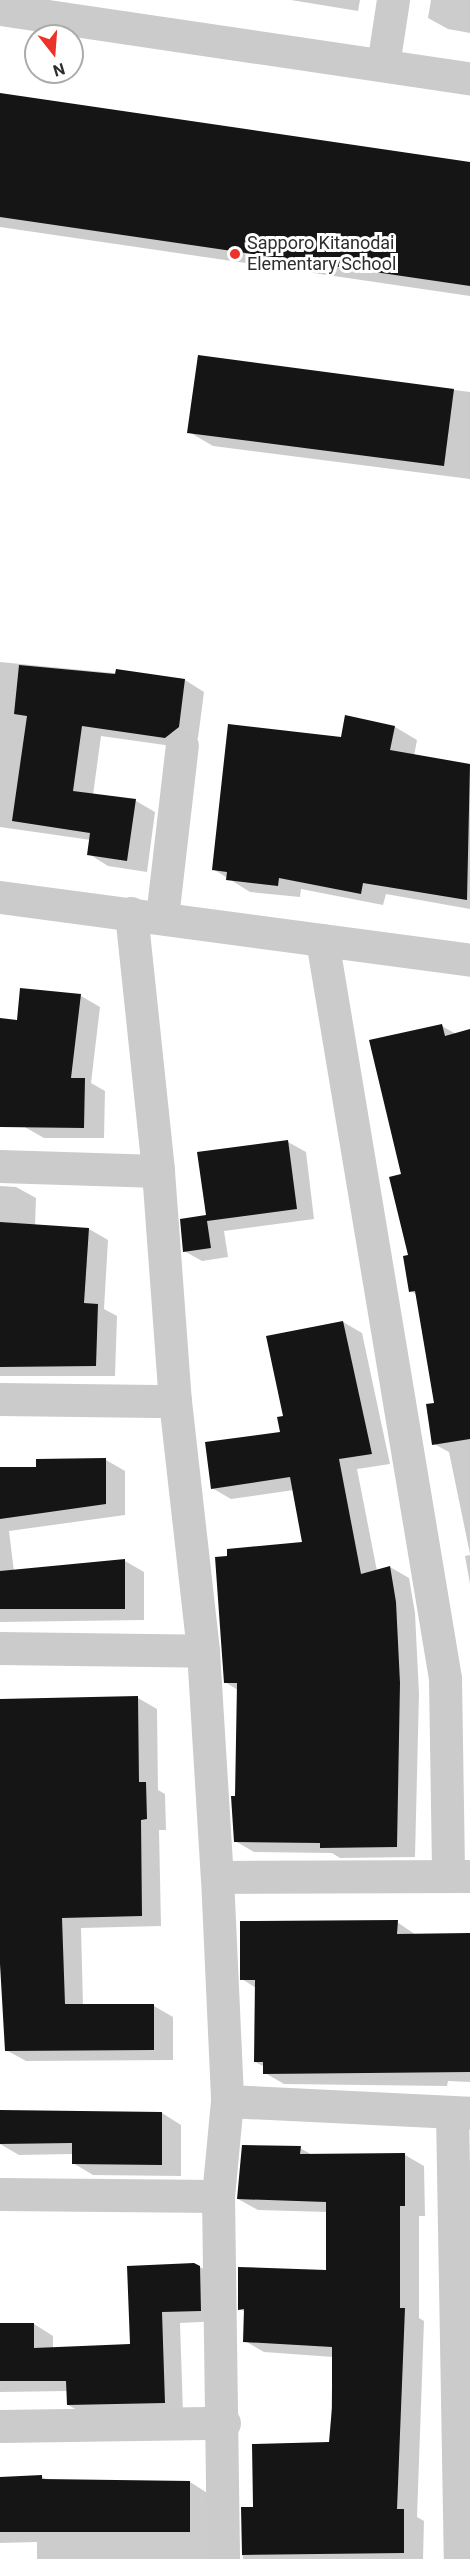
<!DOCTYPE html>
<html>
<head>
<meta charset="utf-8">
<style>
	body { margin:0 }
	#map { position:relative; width:470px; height:2559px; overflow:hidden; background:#fff; font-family:Roboto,sans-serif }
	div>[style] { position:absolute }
	.shadow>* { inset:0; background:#0003 }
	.building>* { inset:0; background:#151515 }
	.minor>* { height:33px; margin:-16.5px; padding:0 16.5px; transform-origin:16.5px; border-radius:16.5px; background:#cbcbcb }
	.dots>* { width:16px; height:16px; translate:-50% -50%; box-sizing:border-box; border:3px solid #fff; border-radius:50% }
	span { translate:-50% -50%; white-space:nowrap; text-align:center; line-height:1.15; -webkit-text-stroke:6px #fff; paint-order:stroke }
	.poi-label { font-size:18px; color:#2e2e2e }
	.left { translate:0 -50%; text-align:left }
	.north { position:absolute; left:24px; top:24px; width:60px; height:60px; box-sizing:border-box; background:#fff; border:2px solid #ababab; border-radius:50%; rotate:163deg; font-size:16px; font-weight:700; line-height:24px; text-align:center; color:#2e2e2e }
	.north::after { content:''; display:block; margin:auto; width:21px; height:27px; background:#ec332a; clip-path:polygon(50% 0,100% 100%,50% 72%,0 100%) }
</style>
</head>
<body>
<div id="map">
	<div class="shadow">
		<div style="clip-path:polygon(291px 0,360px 0,358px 11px)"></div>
		<div style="clip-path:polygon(431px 0,470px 0,470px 33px,448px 29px,428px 18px)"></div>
		<div style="clip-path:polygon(0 95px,470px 163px,470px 296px,0 227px)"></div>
		<div style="clip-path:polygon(199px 357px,470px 392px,470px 479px,213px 446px,189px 432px)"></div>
		<div style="clip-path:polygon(0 662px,185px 680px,204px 692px,198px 738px,186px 748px,101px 736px,93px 795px,136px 801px,155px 812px,147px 872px,108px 866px,89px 854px,91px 840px,0 827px)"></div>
		<div style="clip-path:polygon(346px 717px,395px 727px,417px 740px,414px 756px,470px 765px,470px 909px,386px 894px,383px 905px,301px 889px,300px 897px,250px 892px,213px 869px,342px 739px)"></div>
		<div style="clip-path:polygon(22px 989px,81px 996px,100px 1007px,91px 1083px,105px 1091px,104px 1138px,44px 1138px,0 1113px,0 1020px,18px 1022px)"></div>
		<div style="clip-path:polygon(442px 1026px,456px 1034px,470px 1031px,470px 1554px,449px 1452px,434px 1444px,435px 1404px,417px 1295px,411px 1291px,403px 1175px)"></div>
		<div style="clip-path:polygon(288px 1142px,306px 1152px,314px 1219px,224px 1231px,228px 1257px,202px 1261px,184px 1251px,207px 1216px)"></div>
		<div style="clip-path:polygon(0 1186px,16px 1187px,36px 1198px,35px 1226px,89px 1229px,108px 1240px,104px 1309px,117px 1316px,115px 1376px,0 1376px)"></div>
		<div style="clip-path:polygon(343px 1322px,362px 1333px,390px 1464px,357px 1469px,377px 1571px,390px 1567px,409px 1578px,415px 1613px,419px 1694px,415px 1857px,340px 1858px,332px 1853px,254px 1852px,235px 1841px,238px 1690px,225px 1682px,304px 1543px,294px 1490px,231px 1499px,212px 1488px,282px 1433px,285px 1417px)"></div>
		<div style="clip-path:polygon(106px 1460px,125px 1471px,125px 1515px,9px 1531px,14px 1572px,125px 1561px,144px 1572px,144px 1620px,0 1622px,0 1468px,38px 1469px)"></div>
		<div style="clip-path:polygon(470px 1555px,470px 1584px,465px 1556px)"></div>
		<div style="clip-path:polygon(138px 1698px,157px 1709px,158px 1790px,165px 1794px,166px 1830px,159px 1830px,161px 1926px,81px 1928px,83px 2006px,154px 2006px,173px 2017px,173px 2060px,26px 2061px,6px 2050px,4px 1967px,0 1965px,0 1789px)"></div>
		<div style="clip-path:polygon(397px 1922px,416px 1935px,470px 1934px,470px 2082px,448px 2081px,447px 2086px,284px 2084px,265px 2073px,265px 2067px,255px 2062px,256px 1988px,242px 1979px)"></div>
		<div style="clip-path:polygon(0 2112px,162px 2113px,181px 2125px,181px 2176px,93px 2175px,73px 2163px,73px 2154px,19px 2155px,0 2144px)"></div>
		<div style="clip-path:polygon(300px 2148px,314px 2156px,405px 2155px,424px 2166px,425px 2216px,419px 2216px,419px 2318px,424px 2321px,417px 2517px,424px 2521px,423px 2559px,243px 2559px,243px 2509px,254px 2509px,330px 2443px,333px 2357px,264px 2352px,245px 2341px,245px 2312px,240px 2309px,328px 2271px,328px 2212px,258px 2210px,238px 2199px)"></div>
		<div style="clip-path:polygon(200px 2267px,219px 2278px,220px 2321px,180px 2323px,183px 2413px,88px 2416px,68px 2405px,68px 2391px,0 2392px,0 2325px,34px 2324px,53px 2336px,53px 2348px,132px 2346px)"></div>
		<div style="clip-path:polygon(42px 2477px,48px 2480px,190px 2482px,209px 2494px,225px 2559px,37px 2559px,37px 2542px,0 2543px,0 2478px)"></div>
	</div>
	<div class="building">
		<div style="clip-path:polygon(0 93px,470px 162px,470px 286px,0 217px)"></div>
		<div style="clip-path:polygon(198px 355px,454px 389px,444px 466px,187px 433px)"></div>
		<div style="clip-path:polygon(19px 665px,115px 674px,116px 669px,185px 679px,179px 727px,165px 738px,82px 726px,73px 791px,136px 799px,127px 861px,87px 855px,90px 833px,12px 821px,27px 716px,14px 714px)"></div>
		<div style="clip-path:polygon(345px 715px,395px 726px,390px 750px,470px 764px,467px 900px,363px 883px,361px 894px,279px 878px,278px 886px,226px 880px,227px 872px,212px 870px,228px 724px,341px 737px)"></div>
		<div style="clip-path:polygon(20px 988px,81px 994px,71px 1078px,85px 1078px,84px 1128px,0 1127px,0 1018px,17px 1020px)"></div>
		<div style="clip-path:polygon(442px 1024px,445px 1036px,470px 1029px,470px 1439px,432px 1445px,426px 1404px,434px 1403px,415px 1291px,409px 1292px,403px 1256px,408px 1255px,389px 1177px,401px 1174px,369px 1040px)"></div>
		<div style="clip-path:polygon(288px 1140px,297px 1209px,207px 1221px,211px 1248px,183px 1252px,180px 1219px,206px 1215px,197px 1152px)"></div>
		<div style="clip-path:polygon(0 1222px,89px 1228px,84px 1303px,98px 1304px,96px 1366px,0 1367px)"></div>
		<div style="clip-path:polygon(343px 1321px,372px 1454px,339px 1459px,361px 1574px,390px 1566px,396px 1602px,400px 1683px,397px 1847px,320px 1848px,320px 1843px,234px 1842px,231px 1796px,235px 1796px,237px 1683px,224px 1683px,215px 1557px,227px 1556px,227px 1549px,302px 1542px,290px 1477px,211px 1489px,205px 1442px,280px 1432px,277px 1417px,283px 1416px,266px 1336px)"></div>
		<div style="clip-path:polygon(106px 1458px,106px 1504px,0 1519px,0 1467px,36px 1467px,36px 1459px)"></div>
		<div style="clip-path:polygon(125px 1559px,125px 1609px,0 1609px,0 1571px)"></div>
		<div style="clip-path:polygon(138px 1696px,139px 1782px,146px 1782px,147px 1819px,141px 1820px,142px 1916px,62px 1918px,65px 2004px,154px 2004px,154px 2050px,5px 2051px,0 1964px,0 1699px)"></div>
		<div style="clip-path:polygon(398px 1920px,397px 1934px,470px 1933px,470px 2072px,263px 2074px,263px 2062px,254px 2062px,255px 1980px,240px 1980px,240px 1921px)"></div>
		<div style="clip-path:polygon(0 2110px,162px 2112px,162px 2165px,72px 2164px,72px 2143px,0 2144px)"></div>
		<div style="clip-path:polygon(242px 2145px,301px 2146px,300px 2154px,405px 2153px,405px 2206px,400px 2206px,400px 2308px,405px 2308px,397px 2509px,404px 2509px,404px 2553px,242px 2555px,241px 2507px,253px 2507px,252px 2444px,329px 2442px,332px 2408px,332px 2347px,243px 2342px,244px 2309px,238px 2310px,238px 2267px,326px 2270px,326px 2202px,237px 2199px)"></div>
		<div style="clip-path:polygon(194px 2263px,200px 2266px,201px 2311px,162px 2312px,165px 2403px,67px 2405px,66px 2381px,0 2381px,0 2323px,34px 2323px,34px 2348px,130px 2344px,127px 2266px)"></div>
		<div style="clip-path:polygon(42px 2475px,42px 2479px,190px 2481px,190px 2532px,0 2532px,0 2477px)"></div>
	</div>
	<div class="minor">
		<div style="left:0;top:9px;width:475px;rotate:8.4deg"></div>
		<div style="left:383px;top:65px;width:66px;rotate:-81.3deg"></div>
		<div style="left:0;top:897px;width:474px;rotate:7.6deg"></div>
		<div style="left:131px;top:913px;width:259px;rotate:84deg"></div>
		<div style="left:158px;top:1171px;width:231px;rotate:85.8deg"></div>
		<div style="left:175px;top:1401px;width:252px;rotate:83.6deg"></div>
		<div style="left:203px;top:1651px;width:226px;rotate:86.5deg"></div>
		<div style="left:217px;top:1877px;width:224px;rotate:87.4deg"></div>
		<div style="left:227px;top:2101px;width:95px;rotate:95.4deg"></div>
		<div style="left:218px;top:2196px;width:363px;rotate:89.2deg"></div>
		<div style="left:162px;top:917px;width:173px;rotate:-83.4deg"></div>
		<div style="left:322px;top:940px;width:748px;rotate:80.54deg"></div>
		<div style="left:445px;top:1678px;width:198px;rotate:89.1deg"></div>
		<div style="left:0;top:1166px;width:158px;rotate:1.8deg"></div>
		<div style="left:0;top:1399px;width:175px;rotate:0.7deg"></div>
		<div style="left:0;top:1648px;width:203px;rotate:0.8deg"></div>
		<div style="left:217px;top:1877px;width:251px;rotate:-0.2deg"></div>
		<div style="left:227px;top:2101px;width:243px;rotate:2.8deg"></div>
		<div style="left:452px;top:2112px;width:447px;rotate:89deg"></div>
		<div style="left:0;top:2194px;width:218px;rotate:0.5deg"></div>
		<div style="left:0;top:2426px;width:224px;rotate:-0.8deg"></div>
	</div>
	<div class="dots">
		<div style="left:235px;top:254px;background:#ec332a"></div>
	</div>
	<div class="poi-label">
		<span class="left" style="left:247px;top:254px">Sapporo Kitanodai<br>Elementary School</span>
	</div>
	<div class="north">N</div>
</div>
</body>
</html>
